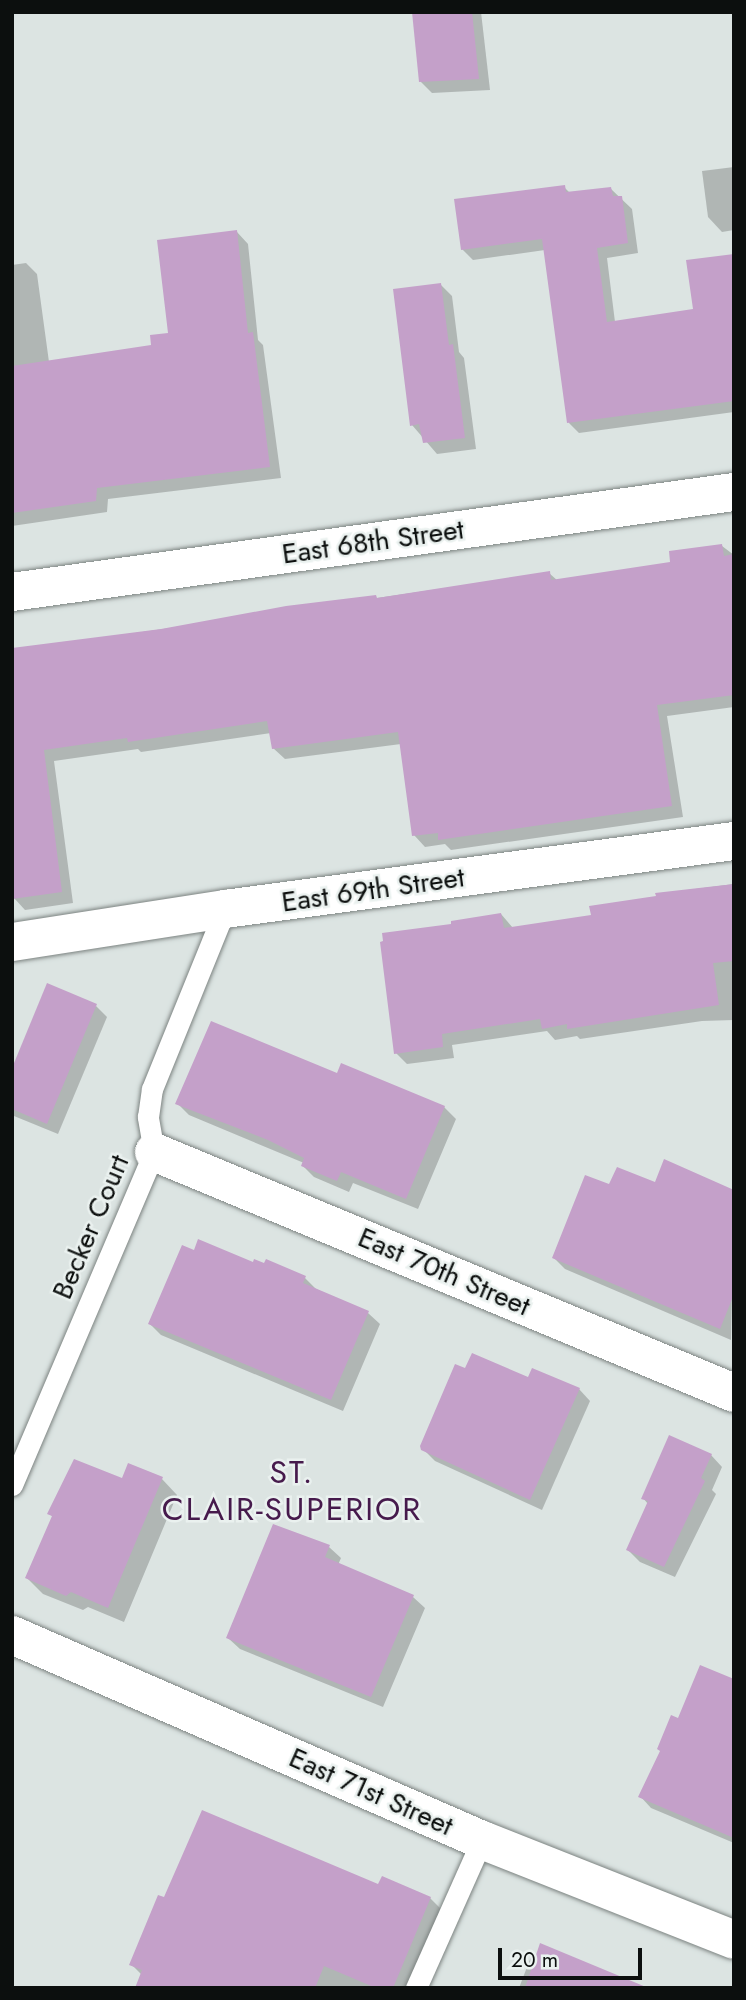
<!DOCTYPE html>
<html>
<head>
<meta charset="utf-8">
<style>
	body { margin:0 }
	#map { position:relative; width:746px; height:2000px; overflow:hidden; background:#dce4e2; font-family:Jost,sans-serif }
	div>[style] { position:absolute }
	.shadow>* { inset:0; background:#0003 }
	.building>* { inset:0; background:#c4a0c9 }
	.roads { filter:drop-shadow(0 0 2px #7c8381) drop-shadow(0 0 2px #7c8381) }
	.lane>* { height:21px; margin:-10.5px; padding:0 10.5px; transform-origin:10.5px; border-radius:10.5px; background:#fff }
	.street>* { height:38px; margin:-19px; padding:0 19px; transform-origin:19px; border-radius:19px; background:#fff }
	span { translate:-50% -50%; white-space:nowrap; text-align:center; line-height:1.15; -webkit-text-stroke:5px #eaf1ef; paint-order:stroke }
	.street-label { font-size:28px; color:#0c0f0e }
	.quarter-label { font-size:32px; color:#461a4c; letter-spacing:2px }
	.frame { position:absolute; inset:0; border:14px solid #0c0f0e; pointer-events:none }
	.scale { position:absolute; left:498px; top:1948px; width:144px; height:32px; box-sizing:border-box; border:4px solid #0c0f0e; border-top:0; padding-left:9px; font-size:21px; line-height:24px; white-space:nowrap; color:#0c0f0e; -webkit-text-stroke:5px #eaf1ef; paint-order:stroke }
</style>
</head>
<body>
<div id="map">
	<div class="shadow">
		<div style="clip-path:polygon(414px 12px,481px 12px,490px 90px,432px 93px,421px 82px)"></div>
		<div style="clip-path:polygon(734px 167px,734px 230px,722px 232px,708px 217px,702px 171px)"></div>
		<div style="clip-path:polygon(564px 187px,570px 193px,611px 189px,632px 209px,638px 253px,607px 258px,615px 322px,695px 311px,734px 257px,734px 412px,579px 433px,569px 423px,545px 250px,473px 260px,462px 249px)"></div>
		<div style="clip-path:polygon(237px 232px,248px 244px,258px 340px,263px 345px,281px 478px,108px 499px,107px 512px,12px 526px,12px 265px,26px 263px,37px 274px,49px 362px,153px 346px,170px 335px)"></div>
		<div style="clip-path:polygon(440px 284px,452px 296px,459px 352px,464px 358px,476px 449px,437px 454px,412px 425px)"></div>
		<div style="clip-path:polygon(722px 546px,734px 555px,734px 707px,667px 716px,683px 817px,451px 850px,445px 844px,425px 847px,414px 835px,401px 744px,285px 759px,273px 748px,271px 733px,141px 752px,138px 749px,54px 761px,73px 903px,25px 910px,14px 898px,12px 651px,549px 573px,558px 581px,672px 563px)"></div>
		<div style="clip-path:polygon(734px 884px,734px 1020px,702px 1021px,580px 1039px,577px 1036px,555px 1040px,547px 1031px,452px 1045px,454px 1058px,407px 1064px,396px 1053px,453px 926px,501px 914px,513px 928px,593px 916px,658px 897px,657px 894px)"></div>
		<div style="clip-path:polygon(96px 1006px,107px 1017px,58px 1134px,14px 1116px,12px 1079px)"></div>
		<div style="clip-path:polygon(338px 1075px,444px 1107px,456px 1119px,418px 1209px,353px 1183px,349px 1192px,314px 1177px,303px 1166px,304px 1163px,189px 1115px,178px 1104px)"></div>
		<div style="clip-path:polygon(656px 1184px,734px 1192px,731px 1340px,565px 1269px,554px 1258px)"></div>
		<div style="clip-path:polygon(195px 1252px,305px 1278px,316px 1289px,368px 1313px,380px 1324px,343px 1411px,161px 1335px,150px 1324px)"></div>
		<div style="clip-path:polygon(466px 1370px,579px 1389px,590px 1401px,542px 1510px,435px 1461px,423px 1449px)"></div>
		<div style="clip-path:polygon(711px 1455px,722px 1467px,712px 1490px,716px 1494px,675px 1577px,640px 1562px,628px 1550px,648px 1504px,643px 1498px)"></div>
		<div style="clip-path:polygon(162px 1479px,177px 1495px,124px 1622px,88px 1607px,83px 1610px,43px 1594px,27px 1578px,53px 1517px,49px 1513px,123px 1480px)"></div>
		<div style="clip-path:polygon(329px 1547px,341px 1558px,338px 1565px,413px 1597px,425px 1608px,383px 1707px,240px 1649px,228px 1638px)"></div>
		<div style="clip-path:polygon(734px 1681px,734px 1843px,651px 1808px,640px 1796px,679px 1720px)"></div>
		<div style="clip-path:polygon(379px 1886px,430px 1898px,445px 1913px,414px 1988px,142px 1988px,142px 1975px,131px 1964px,165px 1900px)"></div>
		<div style="clip-path:polygon(532px 1954px,537px 1957px,595px 1988px,519px 1988px)"></div>
	</div>
	<div class="building">
		<div style="clip-path:polygon(412px 12px,472px 12px,479px 79px,419px 82px)"></div>
		<div style="clip-path:polygon(565px 185px,566px 192px,611px 187px,613px 196px,622px 196px,628px 243px,597px 248px,607px 322px,693px 309px,686px 260px,734px 254px,734px 401px,567px 423px,542px 239px,461px 250px,454px 199px)"></div>
		<div style="clip-path:polygon(237px 230px,248px 333px,253px 332px,270px 467px,97px 488px,96px 501px,12px 513px,12px 366px,151px 345px,150px 335px,168px 333px,157px 240px)"></div>
		<div style="clip-path:polygon(441px 283px,449px 345px,453px 344px,465px 438px,423px 443px,419px 424px,410px 426px,393px 289px)"></div>
		<div style="clip-path:polygon(722px 544px,724px 556px,734px 554px,734px 695px,657px 705px,672px 806px,438px 840px,438px 833px,412px 836px,398px 732px,272px 749px,267px 721px,128px 742px,127px 738px,44px 750px,62px 892px,12px 899px,12px 648px,161px 629px,286px 606px,376px 595px,377px 598px,550px 571px,551px 580px,670px 562px,669px 551px)"></div>
		<div style="clip-path:polygon(734px 884px,734px 961px,713px 963px,719px 1005px,567px 1029px,567px 1024px,542px 1029px,540px 1019px,442px 1034px,443px 1047px,394px 1054px,380px 942px,383px 941px,382px 933px,451px 924px,451px 921px,501px 913px,504px 928px,591px 915px,589px 906px,656px 896px,655px 893px)"></div>
		<div style="clip-path:polygon(47px 983px,97px 1004px,47px 1124px,12px 1109px,12px 1068px)"></div>
		<div style="clip-path:polygon(211px 1021px,337px 1073px,341px 1063px,445px 1106px,406px 1199px,341px 1172px,337px 1181px,301px 1166px,304px 1158px,268px 1140px,175px 1104px)"></div>
		<div style="clip-path:polygon(664px 1159px,734px 1190px,734px 1294px,720px 1329px,552px 1258px,585px 1175px,609px 1184px,617px 1167px,655px 1182px)"></div>
		<div style="clip-path:polygon(198px 1239px,253px 1262px,254px 1259px,264px 1263px,266px 1259px,306px 1276px,303px 1283px,369px 1311px,331px 1400px,148px 1324px,182px 1245px,194px 1250px)"></div>
		<div style="clip-path:polygon(472px 1353px,528px 1377px,532px 1368px,580px 1388px,530px 1500px,421px 1450px,420px 1446px,455px 1364px,465px 1368px)"></div>
		<div style="clip-path:polygon(669px 1435px,712px 1454px,701px 1478px,705px 1481px,664px 1567px,626px 1550px,648px 1501px,641px 1499px)"></div>
		<div style="clip-path:polygon(74px 1459px,122px 1478px,128px 1463px,163px 1477px,108px 1608px,71px 1592px,66px 1596px,25px 1578px,52px 1516px,47px 1514px)"></div>
		<div style="clip-path:polygon(273px 1524px,330px 1545px,325px 1557px,414px 1595px,371px 1697px,226px 1638px)"></div>
		<div style="clip-path:polygon(700px 1665px,734px 1679px,734px 1838px,638px 1797px,660px 1751px,657px 1749px,671px 1715px,678px 1718px)"></div>
		<div style="clip-path:polygon(202px 1810px,378px 1884px,382px 1876px,431px 1897px,393px 1988px,376px 1988px,324px 1966px,315px 1988px,135px 1988px,142px 1970px,129px 1965px,158px 1895px,164px 1897px)"></div>
		<div style="clip-path:polygon(540px 1943px,646px 1987px,646px 1988px,525px 1988px)"></div>
	</div>
	<div class="roads">
		<div class="lane">
			<div style="left:12px;top:1485px;width:362px;rotate:-66.9deg"></div>
			<div style="left:154px;top:1152px;width:36px;rotate:-100deg"></div>
			<div style="left:148px;top:1117px;width:28px;rotate:-82deg"></div>
			<div style="left:152px;top:1089px;width:194px;rotate:-67.9deg"></div>
			<div style="left:416px;top:1988px;width:162px;rotate:-66deg"></div>
		</div>
		<div class="street">
			<div style="left:12px;top:592px;width:729px;rotate:-7.89deg"></div>
			<div style="left:12px;top:942px;width:216px;rotate:-8.8deg"></div>
			<div style="left:225px;top:909px;width:514px;rotate:-7.61deg"></div>
			<div style="left:154px;top:1152px;width:628px;rotate:22.56deg"></div>
			<div style="left:12px;top:1635px;width:513px;rotate:23.57deg"></div>
			<div style="left:482px;top:1840px;width:271px;rotate:21.6deg"></div>
		</div>
	</div>
	<div class="street-label">
		<span style="left:373px;top:542px;rotate:-8deg">East 68th Street</span>
		<span style="left:373px;top:890px;rotate:-8deg">East 69th Street</span>
		<span style="left:91px;top:1227px;rotate:-67deg">Becker Court</span>
		<span style="left:444px;top:1272px;rotate:23deg">East 70th Street</span>
		<span style="left:371px;top:1792px;rotate:24deg">East 71st Street</span>
	</div>
	<div class="quarter-label">
		<span style="left:292px;top:1491px">ST.<br>CLAIR-SUPERIOR</span>
	</div>
	<div class="frame"></div>
	<div class="scale">20 m</div>
</div>
</body>
</html>
